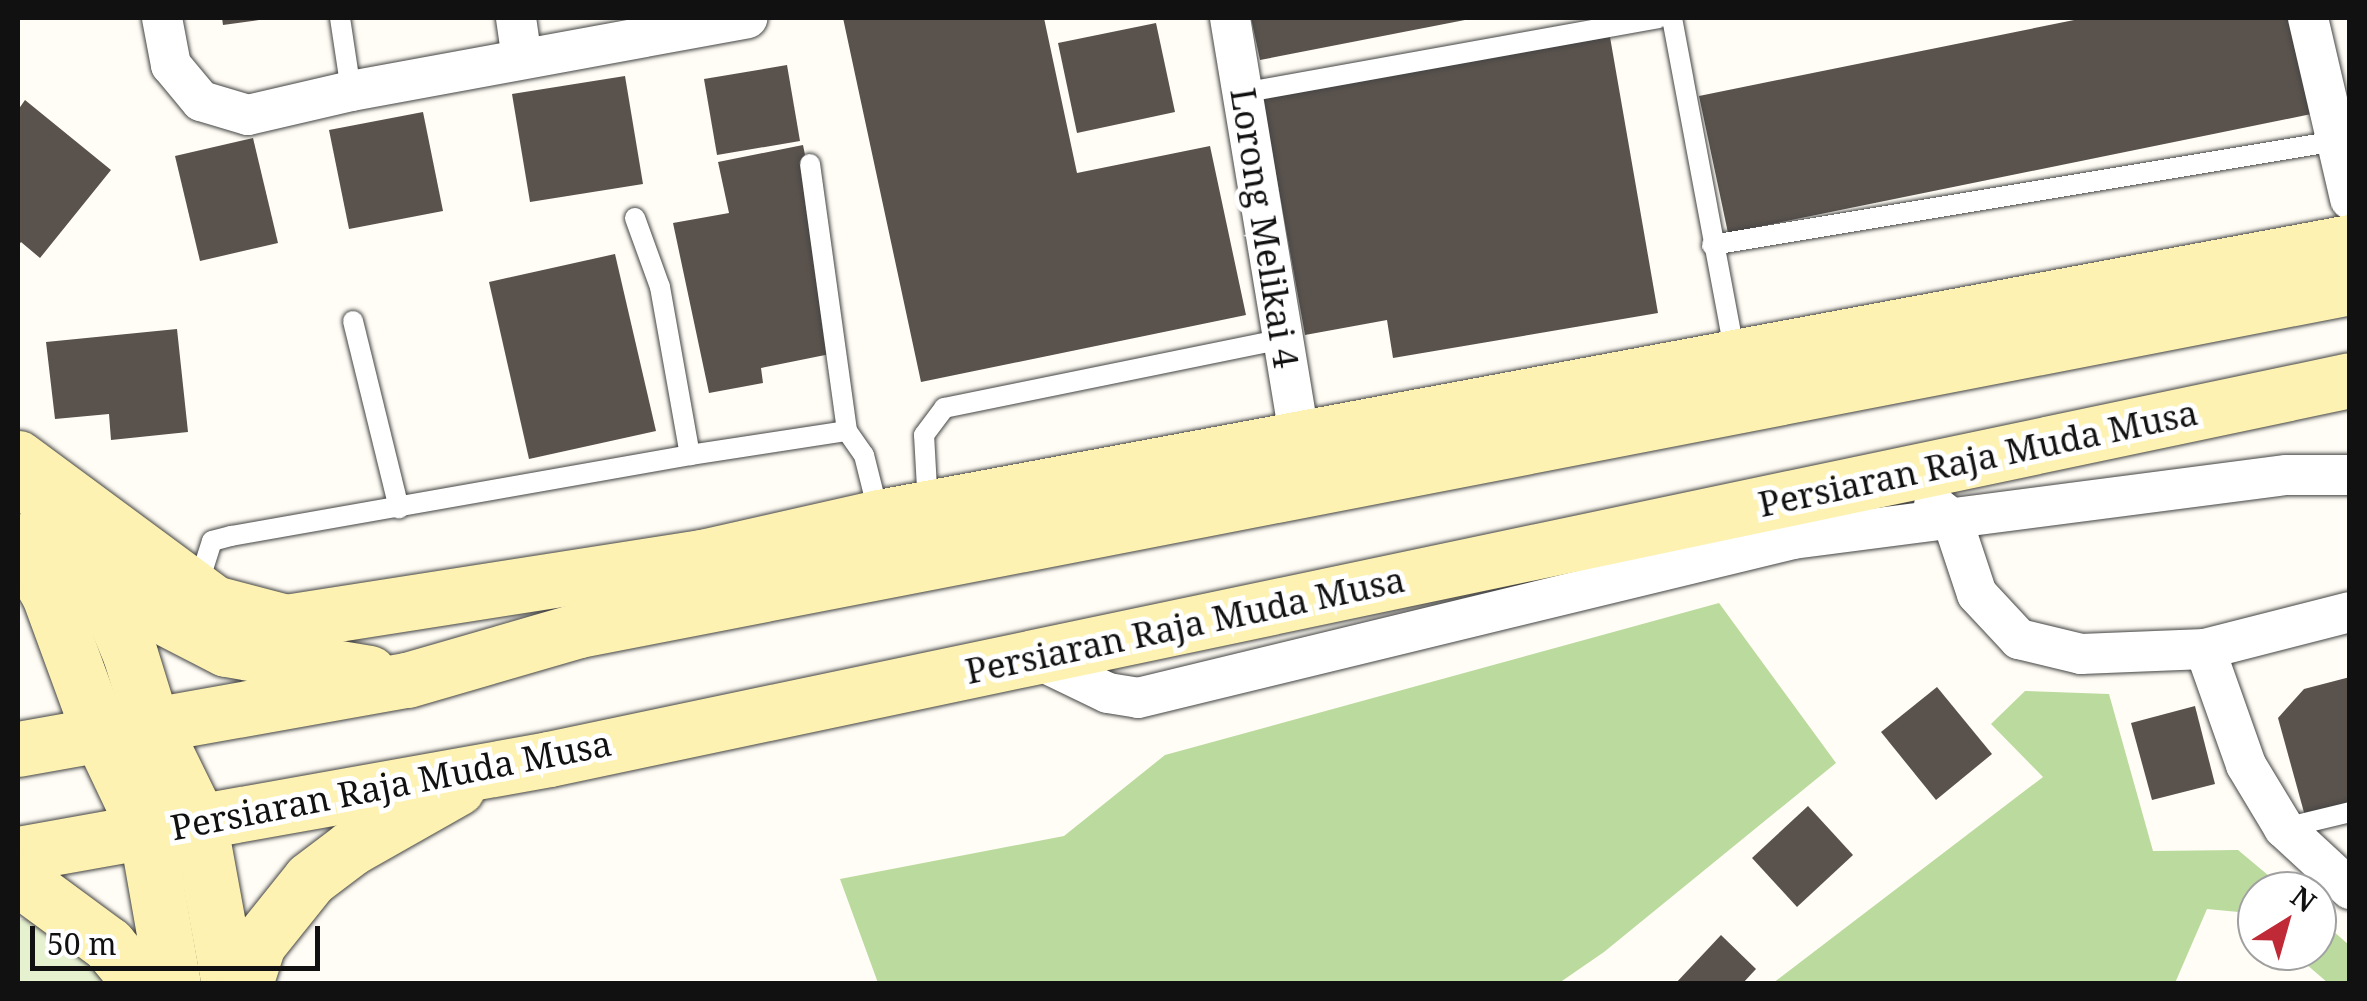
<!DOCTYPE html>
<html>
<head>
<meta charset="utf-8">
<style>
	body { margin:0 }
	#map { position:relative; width:2367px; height:1001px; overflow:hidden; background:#fffdf5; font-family:"Noto Serif",serif }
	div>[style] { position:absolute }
	.forest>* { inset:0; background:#bbda9e }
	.pitch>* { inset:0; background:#e6f1d0 }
	.building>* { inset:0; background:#59524d }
	.roads { filter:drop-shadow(0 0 2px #444) drop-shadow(0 0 2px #444) }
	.lane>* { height:20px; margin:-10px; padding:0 10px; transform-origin:10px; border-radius:10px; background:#fff }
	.street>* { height:40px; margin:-20px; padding:0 20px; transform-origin:20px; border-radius:20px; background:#fff }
	.secondary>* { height:55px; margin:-27.5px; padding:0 27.5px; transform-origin:27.5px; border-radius:27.5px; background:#fdf2b2 }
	span { translate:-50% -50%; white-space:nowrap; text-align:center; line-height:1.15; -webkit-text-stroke:10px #fff; paint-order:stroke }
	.street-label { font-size:35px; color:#111 }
	.frame { position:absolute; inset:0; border:20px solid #111; pointer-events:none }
	.north { position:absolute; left:2237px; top:871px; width:100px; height:100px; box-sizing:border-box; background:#fff; border:2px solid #a0a0a0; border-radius:50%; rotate:37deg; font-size:28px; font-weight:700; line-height:40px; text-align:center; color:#111 }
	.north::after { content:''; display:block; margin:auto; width:35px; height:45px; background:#bf2a36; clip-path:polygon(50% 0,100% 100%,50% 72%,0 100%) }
	.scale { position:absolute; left:30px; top:926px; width:290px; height:45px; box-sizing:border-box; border:5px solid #111; border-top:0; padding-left:12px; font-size:30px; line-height:35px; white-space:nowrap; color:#111; -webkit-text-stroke:8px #fff; paint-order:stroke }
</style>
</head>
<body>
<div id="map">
	<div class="forest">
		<div style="clip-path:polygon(1719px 603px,1836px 763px,1604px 952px,1559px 983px,878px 983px,840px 879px,1064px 836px,1165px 755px)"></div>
		<div style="clip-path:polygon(2025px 691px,2109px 694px,2153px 851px,2238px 850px,2287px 891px,2257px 891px,2257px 920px,2249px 913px,2207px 909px,2175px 983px,1773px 983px,2043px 777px,1991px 724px)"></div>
		<div style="clip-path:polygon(2317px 917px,2349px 945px,2349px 983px,2328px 983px,2291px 951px,2317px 951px)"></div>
	</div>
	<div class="pitch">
		<div style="clip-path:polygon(39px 916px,133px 984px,18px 984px,18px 920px)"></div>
	</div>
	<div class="building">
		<div style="clip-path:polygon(222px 18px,259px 18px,259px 20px,223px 25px)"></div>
		<div style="clip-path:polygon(843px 18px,1044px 18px,1077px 173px,1210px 146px,1246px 315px,921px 382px)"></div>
		<div style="clip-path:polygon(1251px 18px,1470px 18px,1470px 19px,1260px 60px)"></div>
		<div style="clip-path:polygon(2084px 18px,2301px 18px,2321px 112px,1728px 233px,1699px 96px)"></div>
		<div style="clip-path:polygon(1156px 23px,1175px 112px,1077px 133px,1058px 43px)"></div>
		<div style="clip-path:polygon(1610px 37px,1658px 313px,1393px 358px,1387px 320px,1305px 335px,1262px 96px)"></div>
		<div style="clip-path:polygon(787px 65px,800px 141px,717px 155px,704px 79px)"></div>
		<div style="clip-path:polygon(625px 76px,643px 184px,530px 202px,512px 94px)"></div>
		<div style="clip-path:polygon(25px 100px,111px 170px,40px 258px,21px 242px,18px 246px,18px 110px)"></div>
		<div style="clip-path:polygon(423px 112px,443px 211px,349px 229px,329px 130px)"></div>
		<div style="clip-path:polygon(253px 138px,278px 243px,200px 261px,175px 156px)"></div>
		<div style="clip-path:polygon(803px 145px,845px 351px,761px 368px,763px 383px,709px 393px,673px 223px,729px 213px,718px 162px)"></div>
		<div style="clip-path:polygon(615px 254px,656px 431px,529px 459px,489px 282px)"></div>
		<div style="clip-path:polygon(177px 329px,188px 432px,111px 440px,109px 414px,55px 419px,46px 342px)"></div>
		<div style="clip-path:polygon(2350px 677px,2350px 816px,2308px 827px,2278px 718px,2304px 689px)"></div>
		<div style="clip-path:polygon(1937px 687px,1992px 754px,1936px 800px,1881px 732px)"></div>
		<div style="clip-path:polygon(2195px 706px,2215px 784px,2152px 800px,2131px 723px)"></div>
		<div style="clip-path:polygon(1808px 806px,1853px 855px,1797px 907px,1752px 858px)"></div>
		<div style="clip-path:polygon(1721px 935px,1756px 969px,1742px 984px,1675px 984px)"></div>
	</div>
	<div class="roads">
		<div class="lane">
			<div style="left:340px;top:18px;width:74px;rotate:81.4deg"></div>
			<div style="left:1672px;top:18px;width:343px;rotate:79.4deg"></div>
			<div style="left:1242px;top:93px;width:423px;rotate:-10.2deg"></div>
			<div style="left:810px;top:164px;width:270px;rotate:82.1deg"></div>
			<div style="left:635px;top:218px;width:73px;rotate:70.1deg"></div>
			<div style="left:660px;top:287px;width:171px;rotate:79.9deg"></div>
			<div style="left:690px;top:455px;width:159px;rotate:-8.7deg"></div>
			<div style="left:847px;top:431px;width:29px;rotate:55deg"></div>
			<div style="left:864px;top:455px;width:62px;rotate:76deg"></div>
			<div style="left:1712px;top:245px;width:633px;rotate:-9.46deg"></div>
			<div style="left:353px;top:321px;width:193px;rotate:76.2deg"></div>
			<div style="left:928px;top:506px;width:71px;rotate:-93.2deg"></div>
			<div style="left:924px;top:435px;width:34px;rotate:-53deg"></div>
			<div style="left:944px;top:408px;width:346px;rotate:-11.5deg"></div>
			<div style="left:197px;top:588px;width:49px;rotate:-72.3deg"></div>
			<div style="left:212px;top:541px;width:20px;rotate:-15deg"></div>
			<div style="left:231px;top:536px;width:466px;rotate:-10deg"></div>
			<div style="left:2284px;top:828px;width:68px;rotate:-13.6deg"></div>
		</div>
		<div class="street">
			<div style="left:162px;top:18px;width:48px;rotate:79.2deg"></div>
			<div style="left:171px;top:65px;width:47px;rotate:50.2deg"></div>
			<div style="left:201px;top:101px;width:49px;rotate:16.6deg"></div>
			<div style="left:248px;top:115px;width:106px;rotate:-13.1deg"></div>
			<div style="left:351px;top:91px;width:403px;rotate:-10.4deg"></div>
			<div style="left:516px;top:18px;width:41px;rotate:81.7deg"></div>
			<div style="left:1230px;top:18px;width:427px;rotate:80.6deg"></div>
			<div style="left:2308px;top:18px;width:186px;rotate:76.9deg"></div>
			<div style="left:1934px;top:505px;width:23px;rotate:38deg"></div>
			<div style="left:1952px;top:519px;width:79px;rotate:71.6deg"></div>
			<div style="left:1977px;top:594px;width:62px;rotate:47deg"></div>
			<div style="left:2019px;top:639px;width:64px;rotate:13.6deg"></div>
			<div style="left:2081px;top:654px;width:124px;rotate:-2.3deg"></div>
			<div style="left:2205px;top:649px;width:150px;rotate:-14.3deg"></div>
			<div style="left:2205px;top:649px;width:123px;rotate:70.5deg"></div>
			<div style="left:2246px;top:765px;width:74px;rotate:58.9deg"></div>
			<div style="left:2284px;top:828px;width:90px;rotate:42.7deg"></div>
			<div style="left:1031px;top:656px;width:85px;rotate:25.7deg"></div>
			<div style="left:1108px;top:693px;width:30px;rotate:9deg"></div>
			<div style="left:1138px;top:698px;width:674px;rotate:-13.64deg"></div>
			<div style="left:1793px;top:539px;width:497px;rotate:-7.4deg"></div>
			<div style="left:2286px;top:475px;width:64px"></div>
		</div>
		<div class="secondary">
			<div style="left:18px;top:458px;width:244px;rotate:36.5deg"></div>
			<div style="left:214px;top:603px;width:74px;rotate:14.8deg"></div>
			<div style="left:286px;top:622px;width:421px;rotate:-8.9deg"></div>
			<div style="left:702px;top:557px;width:181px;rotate:-12.7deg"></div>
			<div style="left:879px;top:517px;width:1496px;rotate:-10.59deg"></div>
			<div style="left:44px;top:500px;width:72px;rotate:51.2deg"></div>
			<div style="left:89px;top:556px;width:106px;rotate:67.3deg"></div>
			<div style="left:130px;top:654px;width:74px;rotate:72.8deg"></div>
			<div style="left:152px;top:725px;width:107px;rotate:63.9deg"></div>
			<div style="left:199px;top:821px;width:166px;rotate:79.6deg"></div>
			<div style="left:18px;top:541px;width:62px;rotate:60.1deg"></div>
			<div style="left:49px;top:595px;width:148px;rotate:69.9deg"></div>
			<div style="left:100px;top:734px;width:107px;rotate:64.6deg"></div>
			<div style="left:146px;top:831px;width:155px;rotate:80deg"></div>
			<div style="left:98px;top:565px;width:71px;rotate:40.4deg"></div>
			<div style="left:152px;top:611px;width:83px;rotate:27.2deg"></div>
			<div style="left:226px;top:649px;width:145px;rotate:9.5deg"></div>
			<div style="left:18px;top:749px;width:395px;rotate:-10.1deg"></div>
			<div style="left:407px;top:680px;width:179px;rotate:-16.2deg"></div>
			<div style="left:579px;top:630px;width:1804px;rotate:-10.96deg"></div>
			<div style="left:18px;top:854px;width:539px;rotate:-10.14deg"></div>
			<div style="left:549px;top:759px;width:1840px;rotate:-11.88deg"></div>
			<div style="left:18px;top:878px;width:112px;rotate:36.3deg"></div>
			<div style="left:108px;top:944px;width:52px;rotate:50.5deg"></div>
			<div style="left:245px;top:984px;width:42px;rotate:-72deg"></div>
			<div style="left:258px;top:944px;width:83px;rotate:-51.3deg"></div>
			<div style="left:310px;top:879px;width:51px;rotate:-37.1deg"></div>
			<div style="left:351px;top:848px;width:122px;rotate:-29.5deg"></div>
		</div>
	</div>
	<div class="street-label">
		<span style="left:1265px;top:228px;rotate:81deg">Lorong Melikai 4</span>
		<span style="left:1978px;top:458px;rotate:-12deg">Persiaran Raja Muda Musa</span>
		<span style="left:1185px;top:625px;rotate:-12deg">Persiaran Raja Muda Musa</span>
		<span style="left:391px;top:785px;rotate:-11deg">Persiaran Raja Muda Musa</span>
	</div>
	<div class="frame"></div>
	<div class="north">N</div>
	<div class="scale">50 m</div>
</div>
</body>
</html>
